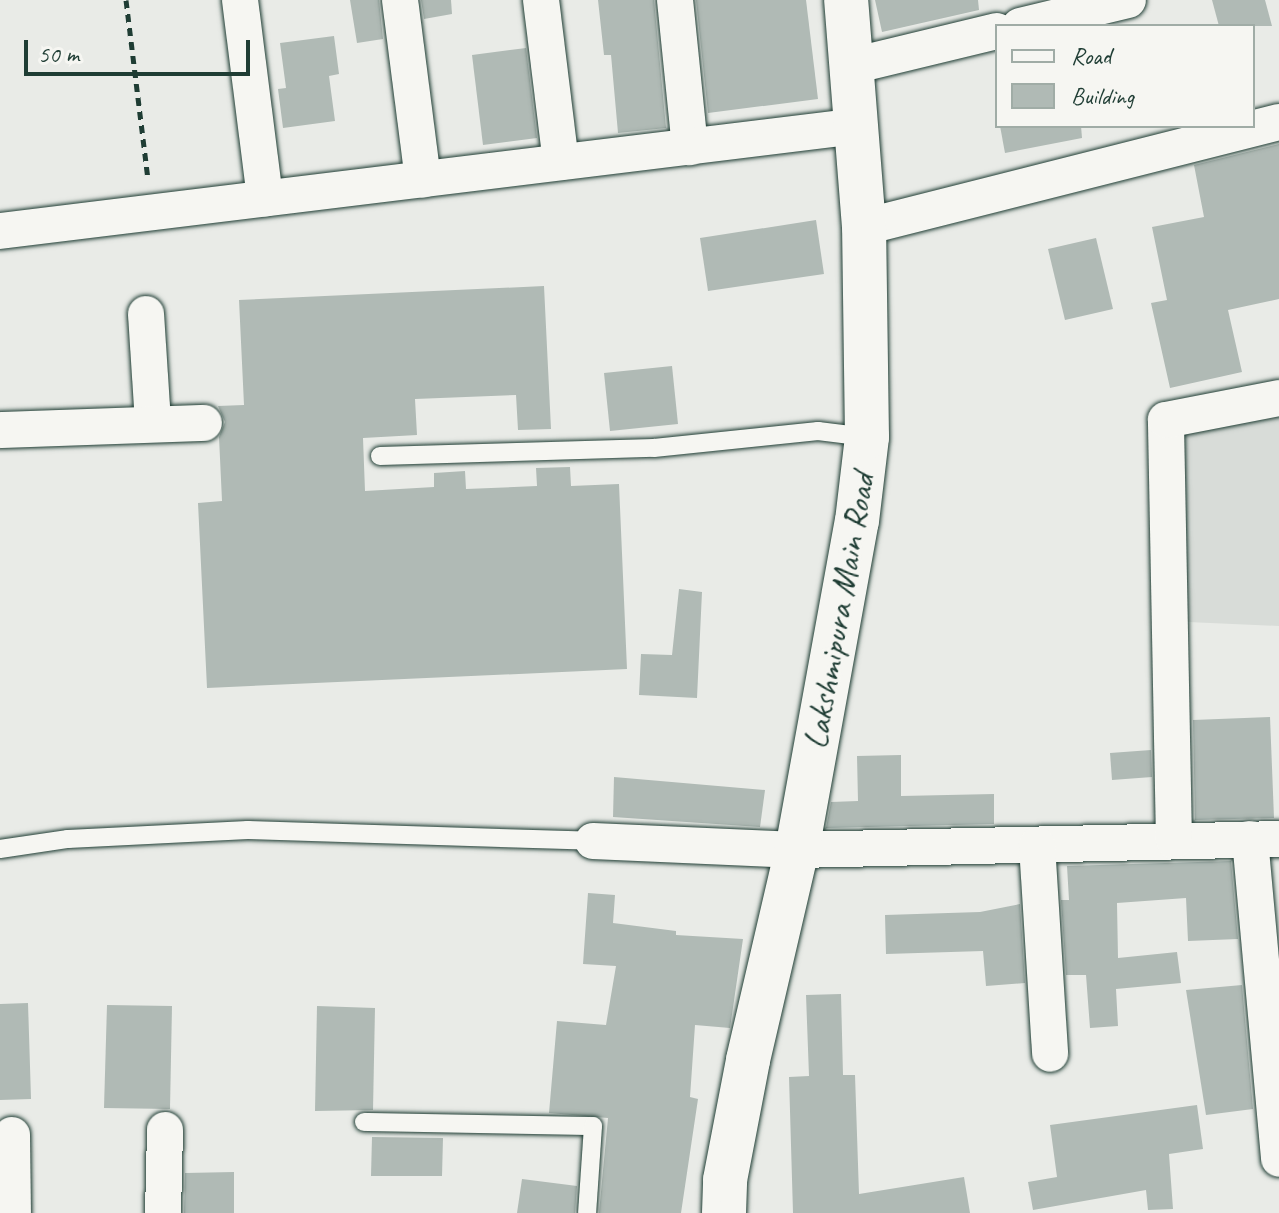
<!DOCTYPE html>
<html>
<head>
<meta charset="utf-8">
<style>
	body { margin:0 }
	#map { position:relative; width:1279px; height:1213px; overflow:hidden; background:#e9ebe7; font-family:Caveat,sans-serif }
	div>[style] { position:absolute }
	.built>* { inset:0; background:#d8dcd8 }
	.building>* { inset:0; background:#b0bab5 }
	.path>* { height:5px; margin-top:-2.5px; transform-origin:0; background:repeating-linear-gradient(90deg,#1f3d34 0 8px,transparent 0 14px) }
	.roads { filter:drop-shadow(0 0 2px #1f3d34) drop-shadow(0 0 2px #1f3d34) }
	.service>* { height:18px; margin:-9px; padding:0 9px; transform-origin:9px; border-radius:9px; background:#f6f6f2 }
	.minor>* { height:36px; margin:-18px; padding:0 18px; transform-origin:18px; border-radius:18px; background:#f6f6f2 }
	.secondary>* { height:44px; margin:-22px; padding:0 22px; transform-origin:22px; border-radius:22px; background:#f6f6f2 }
	span { translate:-50% -50%; white-space:nowrap; text-align:center; line-height:1.15; -webkit-text-stroke:6px #f6f6f2; paint-order:stroke }
	.street-label { font-size:34px; color:#1f3d34 }
	.legend { position:absolute; left:995px; top:24px; width:260px; height:104px; box-sizing:border-box; background:#f6f6f2; border:2px solid #a0aca6; margin:0; padding:10px 14px; list-style:none; font-size:24px; color:#1f3d34 }
	.legend li { display:flex; align-items:center; gap:16px; height:40px }
	.legend b { width:40px; border:2px solid #a0aca6 }
	.scale { position:absolute; left:24px; top:40px; width:226px; height:36px; box-sizing:border-box; border:4px solid #1f3d34; border-top:0; padding-left:10px; font-size:24px; line-height:28px; white-space:nowrap; color:#1f3d34; -webkit-text-stroke:6px #f6f6f2; paint-order:stroke }
</style>
</head>
<body>
<div id="map">
	<div class="built">
		<div style="clip-path:polygon(1279px 417px,1279px 626px,1188px 622px,1181px 434px)"></div>
	</div>
	<div class="building">
		<div style="clip-path:polygon(350px 0,379px 0,383px 39px,357px 43px)"></div>
		<div style="clip-path:polygon(421px 0,451px 0,452px 14px,424px 19px)"></div>
		<div style="clip-path:polygon(598px 0,654px 0,666px 128px,618px 133px,611px 55px,604px 55px)"></div>
		<div style="clip-path:polygon(696px 0,806px 0,818px 99px,708px 113px)"></div>
		<div style="clip-path:polygon(875px 0,978px 0,979px 10px,882px 32px)"></div>
		<div style="clip-path:polygon(1212px 0,1265px 0,1272px 26px,1219px 26px)"></div>
		<div style="clip-path:polygon(334px 36px,339px 74px,329px 76px,335px 121px,283px 128px,278px 89px,286px 88px,280px 43px)"></div>
		<div style="clip-path:polygon(526px 48px,537px 138px,483px 145px,472px 55px)"></div>
		<div style="clip-path:polygon(1000px 126px,1081px 126px,1082px 138px,1005px 153px)"></div>
		<div style="clip-path:polygon(1279px 144px,1279px 299px,1228px 310px,1242px 372px,1170px 388px,1151px 303px,1167px 300px,1152px 227px,1204px 217px,1194px 165px)"></div>
		<div style="clip-path:polygon(816px 220px,824px 274px,708px 291px,700px 238px)"></div>
		<div style="clip-path:polygon(1096px 238px,1113px 309px,1065px 320px,1048px 249px)"></div>
		<div style="clip-path:polygon(544px 286px,551px 429px,518px 430px,516px 395px,415px 399px,417px 435px,363px 438px,365px 491px,434px 487px,434px 473px,465px 471px,466px 489px,537px 486px,536px 468px,570px 467px,571px 486px,619px 484px,627px 669px,207px 688px,198px 503px,222px 501px,219px 437px,225px 422px,218px 406px,244px 405px,239px 300px)"></div>
		<div style="clip-path:polygon(672px 366px,678px 424px,610px 431px,604px 373px)"></div>
		<div style="clip-path:polygon(679px 589px,702px 592px,697px 698px,639px 695px,641px 654px,672px 655px)"></div>
		<div style="clip-path:polygon(1270px 717px,1274px 818px,1195px 820px,1193px 720px)"></div>
		<div style="clip-path:polygon(1151px 750px,1152px 777px,1112px 780px,1110px 753px)"></div>
		<div style="clip-path:polygon(901px 755px,901px 796px,994px 794px,994px 824px,826px 828px,831px 802px,858px 801px,857px 756px)"></div>
		<div style="clip-path:polygon(614px 777px,765px 790px,760px 827px,613px 817px)"></div>
		<div style="clip-path:polygon(1231px 861px,1238px 939px,1188px 941px,1186px 898px,1117px 903px,1118px 958px,1177px 952px,1181px 983px,1116px 989px,1118px 1026px,1090px 1028px,1086px 975px,1066px 975px,1061px 900px,1069px 900px,1067px 866px)"></div>
		<div style="clip-path:polygon(588px 893px,615px 895px,613px 923px,676px 931px,676px 935px,743px 939px,730px 1028px,695px 1025px,690px 1097px,698px 1099px,681px 1213px,599px 1213px,608px 1118px,549px 1113px,557px 1021px,606px 1025px,616px 966px,583px 964px)"></div>
		<div style="clip-path:polygon(1020px 904px,1025px 983px,986px 986px,983px 951px,886px 954px,885px 915px,980px 912px)"></div>
		<div style="clip-path:polygon(1242px 985px,1253px 1109px,1206px 1115px,1186px 990px)"></div>
		<div style="clip-path:polygon(841px 994px,843px 1075px,855px 1075px,859px 1194px,964px 1177px,970px 1213px,793px 1213px,789px 1077px,809px 1076px,806px 995px)"></div>
		<div style="clip-path:polygon(28px 1003px,31px 1099px,0 1100px,0 1004px)"></div>
		<div style="clip-path:polygon(107px 1005px,172px 1006px,170px 1109px,104px 1108px)"></div>
		<div style="clip-path:polygon(317px 1006px,375px 1008px,373px 1110px,315px 1111px)"></div>
		<div style="clip-path:polygon(1197px 1105px,1203px 1149px,1169px 1154px,1173px 1209px,1148px 1210px,1146px 1190px,1033px 1210px,1028px 1182px,1057px 1177px,1050px 1125px)"></div>
		<div style="clip-path:polygon(372px 1137px,443px 1138px,442px 1176px,371px 1176px)"></div>
		<div style="clip-path:polygon(234px 1172px,234px 1213px,184px 1213px,185px 1173px)"></div>
		<div style="clip-path:polygon(522px 1179px,577px 1186px,575px 1213px,517px 1213px)"></div>
	</div>
	<div class="path">
		<div style="left:126px;top:0;width:181px;rotate:83deg"></div>
	</div>
	<div class="roads">
		<div class="service">
			<div style="left:380px;top:456px;width:274px;rotate:-1.7deg"></div>
			<div style="left:654px;top:448px;width:165px;rotate:-5.9deg"></div>
			<div style="left:818px;top:431px;width:49px;rotate:7deg"></div>
			<div style="left:0;top:849px;width:69px;rotate:-8.4deg"></div>
			<div style="left:68px;top:839px;width:180px;rotate:-2.9deg"></div>
			<div style="left:248px;top:830px;width:345px;rotate:1.8deg"></div>
			<div style="left:364px;top:1122px;width:229px;rotate:1deg"></div>
			<div style="left:593px;top:1126px;width:87px;rotate:93.9deg"></div>
		</div>
		<div class="minor">
			<div style="left:240px;top:0;width:200px;rotate:82.8deg"></div>
			<div style="left:400px;top:0;width:181px;rotate:82.7deg"></div>
			<div style="left:541px;top:0;width:163px;rotate:83deg"></div>
			<div style="left:675px;top:0;width:148px;rotate:84.2deg"></div>
			<div style="left:1020px;top:26px;width:111px;rotate:-13.5deg"></div>
			<div style="left:852px;top:66px;width:149px;rotate:-13.6deg"></div>
			<div style="left:864px;top:227px;width:428px;rotate:-14.2deg"></div>
			<div style="left:0;top:231px;width:864px;rotate:-6.98deg"></div>
			<div style="left:146px;top:314px;width:108px;rotate:86.3deg"></div>
			<div style="left:0;top:430px;width:204px;rotate:-2deg"></div>
			<div style="left:1250px;top:839px;width:321px;rotate:84.8deg"></div>
			<div style="left:593px;top:841px;width:204px;rotate:2.5deg"></div>
			<div style="left:797px;top:850px;width:482px;rotate:-1.3deg"></div>
			<div style="left:1174px;top:841px;width:421px;rotate:-91.1deg"></div>
			<div style="left:1166px;top:420px;width:115px;rotate:-11deg"></div>
			<div style="left:1037px;top:845px;width:209px;rotate:86.4deg"></div>
			<div style="left:12px;top:1135px;width:78px;rotate:89.3deg"></div>
			<div style="left:163px;top:1213px;width:83px;rotate:-88.6deg"></div>
		</div>
		<div class="secondary">
			<div style="left:724px;top:1213px;width:33px;rotate:-88deg"></div>
			<div style="left:725px;top:1180px;width:122px;rotate:-79.1deg"></div>
			<div style="left:748px;top:1060px;width:216px;rotate:-76.9deg"></div>
			<div style="left:797px;top:850px;width:334px;rotate:-79.7deg"></div>
			<div style="left:857px;top:521px;width:85px;rotate:-83.2deg"></div>
			<div style="left:867px;top:437px;width:210px;rotate:-90.8deg"></div>
			<div style="left:864px;top:227px;width:228px;rotate:-94.5deg"></div>
		</div>
	</div>
	<div class="street-label">
		<span style="left:839px;top:611px;rotate:-80deg">Lakshmipura Main Road</span>
	</div>
	<ul class="legend">
	<li><b style="height:10px;background:#f6f6f2"></b>Road</li>
	<li><b style="height:22px;background:#b0bab5"></b>Building</li>
	</ul>
	<div class="scale">50 m</div>
</div>
</body>
</html>
